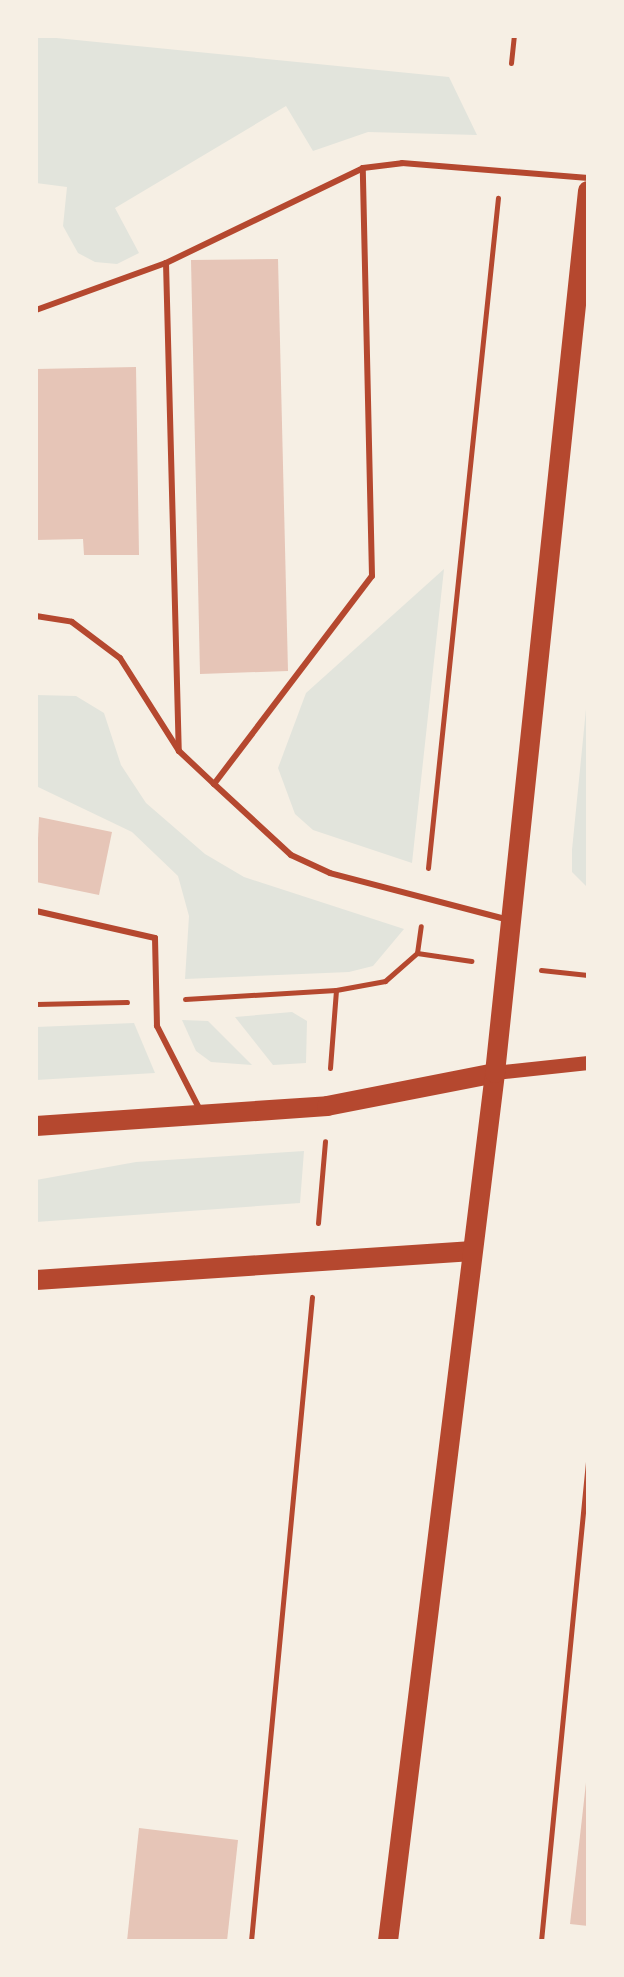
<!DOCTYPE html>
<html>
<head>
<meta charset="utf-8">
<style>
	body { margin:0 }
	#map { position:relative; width:624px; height:1977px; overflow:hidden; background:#f6efe4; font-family:"Times New Roman",serif }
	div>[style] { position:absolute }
	.green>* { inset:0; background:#e2e4dc }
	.building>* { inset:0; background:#e6c5b7 }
	.path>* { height:5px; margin:-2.5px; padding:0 2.5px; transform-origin:2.5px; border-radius:2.5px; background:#b5482f }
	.service>* { height:6px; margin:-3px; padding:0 3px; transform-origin:3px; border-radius:3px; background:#b5482f }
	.tertiary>* { height:14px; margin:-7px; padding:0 7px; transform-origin:7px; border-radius:7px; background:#b5482f }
	.primary>* { height:20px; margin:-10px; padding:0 10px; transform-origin:10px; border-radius:10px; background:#b5482f }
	span { translate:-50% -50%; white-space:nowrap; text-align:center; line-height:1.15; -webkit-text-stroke:8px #f6efe4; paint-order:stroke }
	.frame { position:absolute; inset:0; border:38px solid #f6efe4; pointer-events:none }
</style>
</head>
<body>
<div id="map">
	<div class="green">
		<div style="clip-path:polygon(36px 36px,449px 77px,477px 135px,368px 132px,313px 151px,286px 106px,115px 208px,139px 253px,117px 264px,95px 262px,78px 253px,63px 226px,67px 187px,36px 183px)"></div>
		<div style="clip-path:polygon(444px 569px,412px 863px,313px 830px,295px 814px,278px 768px,306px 693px)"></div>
		<div style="clip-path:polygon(588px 689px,588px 888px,572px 872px,572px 850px)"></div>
		<div style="clip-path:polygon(36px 695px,76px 696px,104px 713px,121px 765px,146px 803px,205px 854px,244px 877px,404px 929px,373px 966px,349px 972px,185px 979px,189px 916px,178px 876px,132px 832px,36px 786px)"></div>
		<div style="clip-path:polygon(292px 1012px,307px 1021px,306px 1063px,273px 1065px,235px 1017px)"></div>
		<div style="clip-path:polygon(182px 1020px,208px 1021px,252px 1065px,211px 1062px,196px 1051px)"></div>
		<div style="clip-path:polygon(134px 1023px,155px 1073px,36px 1080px,36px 1027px)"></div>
		<div style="clip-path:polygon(304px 1151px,300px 1203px,36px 1222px,36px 1180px,136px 1162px)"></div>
	</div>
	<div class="building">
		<div style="clip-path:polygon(278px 259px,288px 671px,200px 674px,191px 260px)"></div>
		<div style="clip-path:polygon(136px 367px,139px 555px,84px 555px,83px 539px,36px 540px,36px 369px)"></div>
		<div style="clip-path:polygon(39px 817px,112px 832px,99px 895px,36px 882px)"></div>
		<div style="clip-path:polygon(588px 1765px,588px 1926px,570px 1924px)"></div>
		<div style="clip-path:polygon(139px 1828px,238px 1840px,227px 1941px,127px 1941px)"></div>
	</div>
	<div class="path">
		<div style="left:511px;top:63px;width:27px;rotate:-84deg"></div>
		<div style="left:428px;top:868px;width:674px;rotate:-84.04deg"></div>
		<div style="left:417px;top:953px;width:55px;rotate:8.4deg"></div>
		<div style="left:541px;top:970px;width:47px;rotate:6.1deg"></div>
		<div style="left:185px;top:999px;width:151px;rotate:-3.4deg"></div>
		<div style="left:36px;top:1004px;width:91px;rotate:-1.3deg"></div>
		<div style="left:330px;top:1068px;width:78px;rotate:-85.6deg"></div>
		<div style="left:336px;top:990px;width:50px;rotate:-10.4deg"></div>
		<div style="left:385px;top:981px;width:43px;rotate:-41.2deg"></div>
		<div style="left:417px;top:953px;width:27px;rotate:-82deg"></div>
		<div style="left:318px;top:1223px;width:82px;rotate:-85.1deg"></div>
		<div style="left:251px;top:1941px;width:647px;rotate:-84.59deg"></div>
		<div style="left:541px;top:1941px;width:483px;rotate:-84.4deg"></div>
	</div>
	<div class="service">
		<div style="left:166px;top:263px;width:488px;rotate:88.5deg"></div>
		<div style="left:36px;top:310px;width:138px;rotate:-19.9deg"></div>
		<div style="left:166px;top:263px;width:219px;rotate:-25.7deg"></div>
		<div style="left:36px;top:616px;width:36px;rotate:9deg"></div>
		<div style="left:72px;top:622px;width:60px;rotate:36.9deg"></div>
		<div style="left:120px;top:658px;width:110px;rotate:57.6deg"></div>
		<div style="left:179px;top:751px;width:48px;rotate:43.3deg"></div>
		<div style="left:36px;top:911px;width:122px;rotate:12.8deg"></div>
		<div style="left:155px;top:938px;width:88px;rotate:88.7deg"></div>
		<div style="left:157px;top:1026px;width:97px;rotate:62.9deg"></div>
		<div style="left:509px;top:920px;width:185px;rotate:-165.3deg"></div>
		<div style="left:330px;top:873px;width:43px;rotate:-155.2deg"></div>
		<div style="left:291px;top:855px;width:105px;rotate:-137.3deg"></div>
		<div style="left:214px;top:784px;width:261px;rotate:-52.8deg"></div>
		<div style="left:372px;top:576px;width:408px;rotate:-91.3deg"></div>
		<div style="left:363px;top:168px;width:39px;rotate:-7deg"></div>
		<div style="left:402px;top:163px;width:187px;rotate:4.6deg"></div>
	</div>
	<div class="tertiary">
		<div style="left:495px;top:1073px;width:94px;rotate:-6.1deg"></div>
	</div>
	<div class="primary">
		<div style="left:36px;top:1126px;width:292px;rotate:-3.9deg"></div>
		<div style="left:327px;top:1106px;width:171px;rotate:-11.1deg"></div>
		<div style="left:36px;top:1280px;width:434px;rotate:-3.8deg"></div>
		<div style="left:388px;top:1941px;width:875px;rotate:-82.97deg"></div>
		<div style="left:495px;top:1073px;width:887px;rotate:-83.98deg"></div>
	</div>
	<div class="frame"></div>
</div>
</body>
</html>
